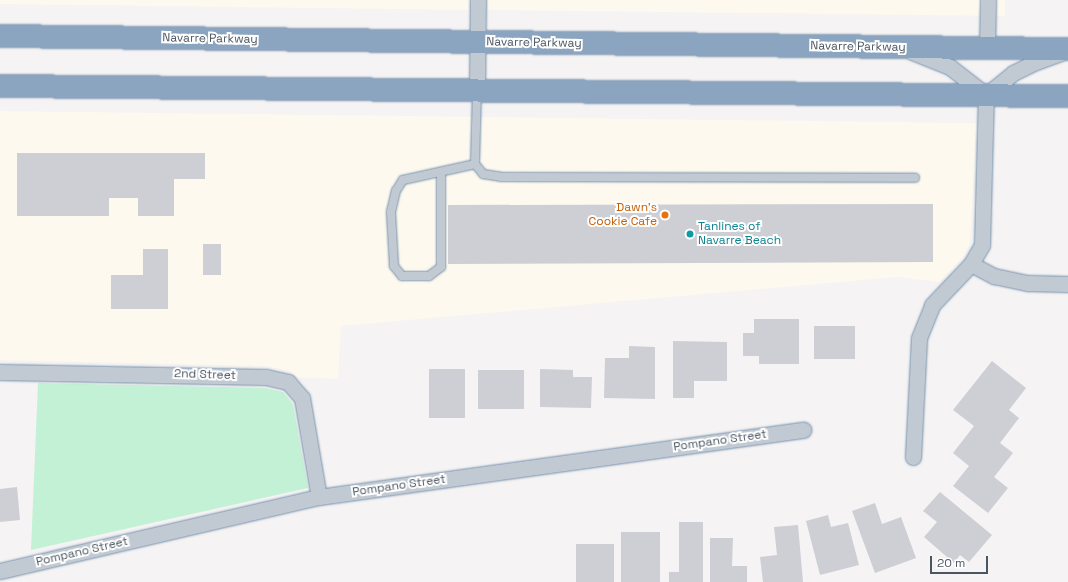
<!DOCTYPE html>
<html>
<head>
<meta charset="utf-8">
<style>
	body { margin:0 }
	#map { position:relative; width:1068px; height:582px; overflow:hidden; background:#f5f3f3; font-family:"Space Grotesk",sans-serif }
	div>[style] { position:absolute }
	.commercial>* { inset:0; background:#fdf9ef }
	.green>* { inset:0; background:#c3f1d5 }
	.building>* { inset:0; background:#cdcfd5 }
	.roads { filter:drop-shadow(0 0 1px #7690ad) drop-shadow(0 0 1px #7690ad) }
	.lane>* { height:8px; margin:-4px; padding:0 4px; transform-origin:4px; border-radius:4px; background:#c1cad2 }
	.street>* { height:15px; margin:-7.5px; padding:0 7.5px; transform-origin:7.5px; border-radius:7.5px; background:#c1cad2 }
	.highway>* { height:22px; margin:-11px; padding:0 11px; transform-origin:11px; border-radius:11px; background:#8ba5c1 }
	.dots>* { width:11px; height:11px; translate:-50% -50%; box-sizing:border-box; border:2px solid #fff; border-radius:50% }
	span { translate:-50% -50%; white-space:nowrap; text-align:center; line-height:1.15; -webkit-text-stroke:4px #fff; paint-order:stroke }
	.street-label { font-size:12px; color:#4a5661 }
	.food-label { font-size:12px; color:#c56008 }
	.right { translate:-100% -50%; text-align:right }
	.culture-label { font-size:12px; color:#0d838f }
	.left { translate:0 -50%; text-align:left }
	.scale { position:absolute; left:930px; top:556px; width:58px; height:18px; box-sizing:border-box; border:2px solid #4a5661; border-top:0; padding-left:5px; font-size:12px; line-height:14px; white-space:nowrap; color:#4a5661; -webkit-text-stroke:3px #fff; paint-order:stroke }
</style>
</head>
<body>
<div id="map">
	<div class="commercial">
		<div style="clip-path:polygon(0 0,468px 0,468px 10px,0 4px)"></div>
		<div style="clip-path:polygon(488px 0,1005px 0,1005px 16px,488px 10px)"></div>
		<div style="clip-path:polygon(0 111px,976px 123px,970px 244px,963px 257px,939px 282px,897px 277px,341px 326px,338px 379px,297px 377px,290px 371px,266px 366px,0 360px)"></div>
	</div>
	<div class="green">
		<div style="clip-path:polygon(38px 383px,265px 388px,283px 392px,293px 404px,308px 488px,31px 550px)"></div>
	</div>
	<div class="building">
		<div style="clip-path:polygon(17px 153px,205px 153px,205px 179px,174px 179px,174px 216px,138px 216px,138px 198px,109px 198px,109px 216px,17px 216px)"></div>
		<div style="clip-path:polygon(933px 204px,933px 262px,448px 264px,448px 205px)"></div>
		<div style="clip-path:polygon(203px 244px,221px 244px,221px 275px,203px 275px)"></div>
		<div style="clip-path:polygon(143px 249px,168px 249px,168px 309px,111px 309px,111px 275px,143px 275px)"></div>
		<div style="clip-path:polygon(754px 319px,799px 319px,799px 364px,759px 364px,759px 356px,743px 356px,743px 333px,754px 333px)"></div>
		<div style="clip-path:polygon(814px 326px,855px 326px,855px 359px,814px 359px)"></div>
		<div style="clip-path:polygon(673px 341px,727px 342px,727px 381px,694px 381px,694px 398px,673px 398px)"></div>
		<div style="clip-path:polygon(629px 346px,655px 347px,655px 399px,604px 398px,605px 358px,629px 358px)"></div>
		<div style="clip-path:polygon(992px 361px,1026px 388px,1009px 410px,1019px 418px,1000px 443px,1013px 453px,994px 477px,1008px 488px,988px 513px,953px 486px,969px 466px,953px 453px,974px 426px,953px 410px)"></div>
		<div style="clip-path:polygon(429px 369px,465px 369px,465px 418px,429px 418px)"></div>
		<div style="clip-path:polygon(540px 369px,573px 370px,573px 377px,592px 377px,591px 408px,540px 407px)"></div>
		<div style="clip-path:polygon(478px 370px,524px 370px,524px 409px,478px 409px)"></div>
		<div style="clip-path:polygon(17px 487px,20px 520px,0 522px,0 489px)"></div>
		<div style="clip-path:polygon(940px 492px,992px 535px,969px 562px,960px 555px,954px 563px,924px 537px,937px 522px,923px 511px)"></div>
		<div style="clip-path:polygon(875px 503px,882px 524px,901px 517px,916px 558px,875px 573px,852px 511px)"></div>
		<div style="clip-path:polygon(828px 515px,831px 527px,848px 523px,859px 565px,820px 575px,806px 521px)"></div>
		<div style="clip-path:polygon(679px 522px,703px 522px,703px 582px,669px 582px,669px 572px,679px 572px)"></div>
		<div style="clip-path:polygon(798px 525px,803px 582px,763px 582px,760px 557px,777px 555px,774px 527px)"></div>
		<div style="clip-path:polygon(621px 532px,660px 532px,660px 582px,621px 582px)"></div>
		<div style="clip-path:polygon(710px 538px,733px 538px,732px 566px,747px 566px,747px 582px,710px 582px)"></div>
		<div style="clip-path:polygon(576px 544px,614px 544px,614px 582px,576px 582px)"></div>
	</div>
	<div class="roads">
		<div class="lane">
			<div style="left:477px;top:91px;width:73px;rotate:91.6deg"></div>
			<div style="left:475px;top:164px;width:13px;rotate:51deg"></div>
			<div style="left:483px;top:174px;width:18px;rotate:9deg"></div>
			<div style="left:501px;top:177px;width:414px;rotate:0.1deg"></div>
			<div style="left:441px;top:173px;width:94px;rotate:90deg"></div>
			<div style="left:441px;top:267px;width:15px;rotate:143deg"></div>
			<div style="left:429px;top:276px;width:27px;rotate:180deg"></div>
			<div style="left:402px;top:276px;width:13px;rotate:-129deg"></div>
			<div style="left:394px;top:266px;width:54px;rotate:-93.2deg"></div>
			<div style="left:391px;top:212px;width:22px;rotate:-77deg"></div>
			<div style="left:396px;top:191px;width:13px;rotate:-58deg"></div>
			<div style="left:403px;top:180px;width:74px;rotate:-12.5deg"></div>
		</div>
		<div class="street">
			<div style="left:987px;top:48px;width:48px;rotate:-88.8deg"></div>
			<div style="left:910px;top:51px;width:43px;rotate:21.8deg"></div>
			<div style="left:950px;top:67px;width:46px;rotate:37.9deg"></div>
			<div style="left:477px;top:90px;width:90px;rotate:-89.4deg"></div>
			<div style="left:971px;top:264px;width:26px;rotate:28deg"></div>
			<div style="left:994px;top:276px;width:35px;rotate:12deg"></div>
			<div style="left:1028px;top:283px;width:40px;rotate:1.4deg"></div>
			<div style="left:0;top:372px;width:266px;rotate:1.1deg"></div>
			<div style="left:266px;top:377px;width:23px;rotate:13deg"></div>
			<div style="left:288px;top:382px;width:21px;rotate:49deg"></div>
			<div style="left:302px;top:398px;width:100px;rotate:80.3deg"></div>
			<div style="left:913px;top:457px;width:119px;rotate:-87.1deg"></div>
			<div style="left:919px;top:338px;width:35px;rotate:-68deg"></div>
			<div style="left:932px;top:305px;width:57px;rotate:-46.4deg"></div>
			<div style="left:971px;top:264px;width:22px;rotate:-60deg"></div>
			<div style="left:982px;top:245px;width:150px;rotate:-88.5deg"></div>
			<div style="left:986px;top:95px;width:35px;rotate:-39deg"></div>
			<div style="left:1013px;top:73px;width:25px;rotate:-26deg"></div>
			<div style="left:1036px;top:62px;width:27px;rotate:-20deg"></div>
			<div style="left:0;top:571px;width:327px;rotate:-13.1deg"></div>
			<div style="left:319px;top:497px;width:489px;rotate:-7.9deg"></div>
		</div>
		<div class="highway">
			<div style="left:0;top:36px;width:1068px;rotate:0.7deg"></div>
			<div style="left:0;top:86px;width:1068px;rotate:0.54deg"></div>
		</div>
	</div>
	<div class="dots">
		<div style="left:665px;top:215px;background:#e8710a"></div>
		<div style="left:690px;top:234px;background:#0f9aa8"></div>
	</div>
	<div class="street-label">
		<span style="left:210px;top:39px;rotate:1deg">Navarre Parkway</span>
		<span style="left:534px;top:43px;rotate:1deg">Navarre Parkway</span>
		<span style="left:858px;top:47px;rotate:1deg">Navarre Parkway</span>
		<span style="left:205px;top:375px;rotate:2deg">2nd Street</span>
		<span style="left:720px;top:441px;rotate:-8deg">Pompano Street</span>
		<span style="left:399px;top:486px;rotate:-8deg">Pompano Street</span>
		<span style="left:82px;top:552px;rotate:-13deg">Pompano Street</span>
	</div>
	<div class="food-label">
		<span class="right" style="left:657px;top:215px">Dawn’s<br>Cookie Cafe</span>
	</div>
	<div class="culture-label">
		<span class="left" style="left:698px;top:234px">Tanlines of<br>Navarre Beach</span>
	</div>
	<div class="scale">20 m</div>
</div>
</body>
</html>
